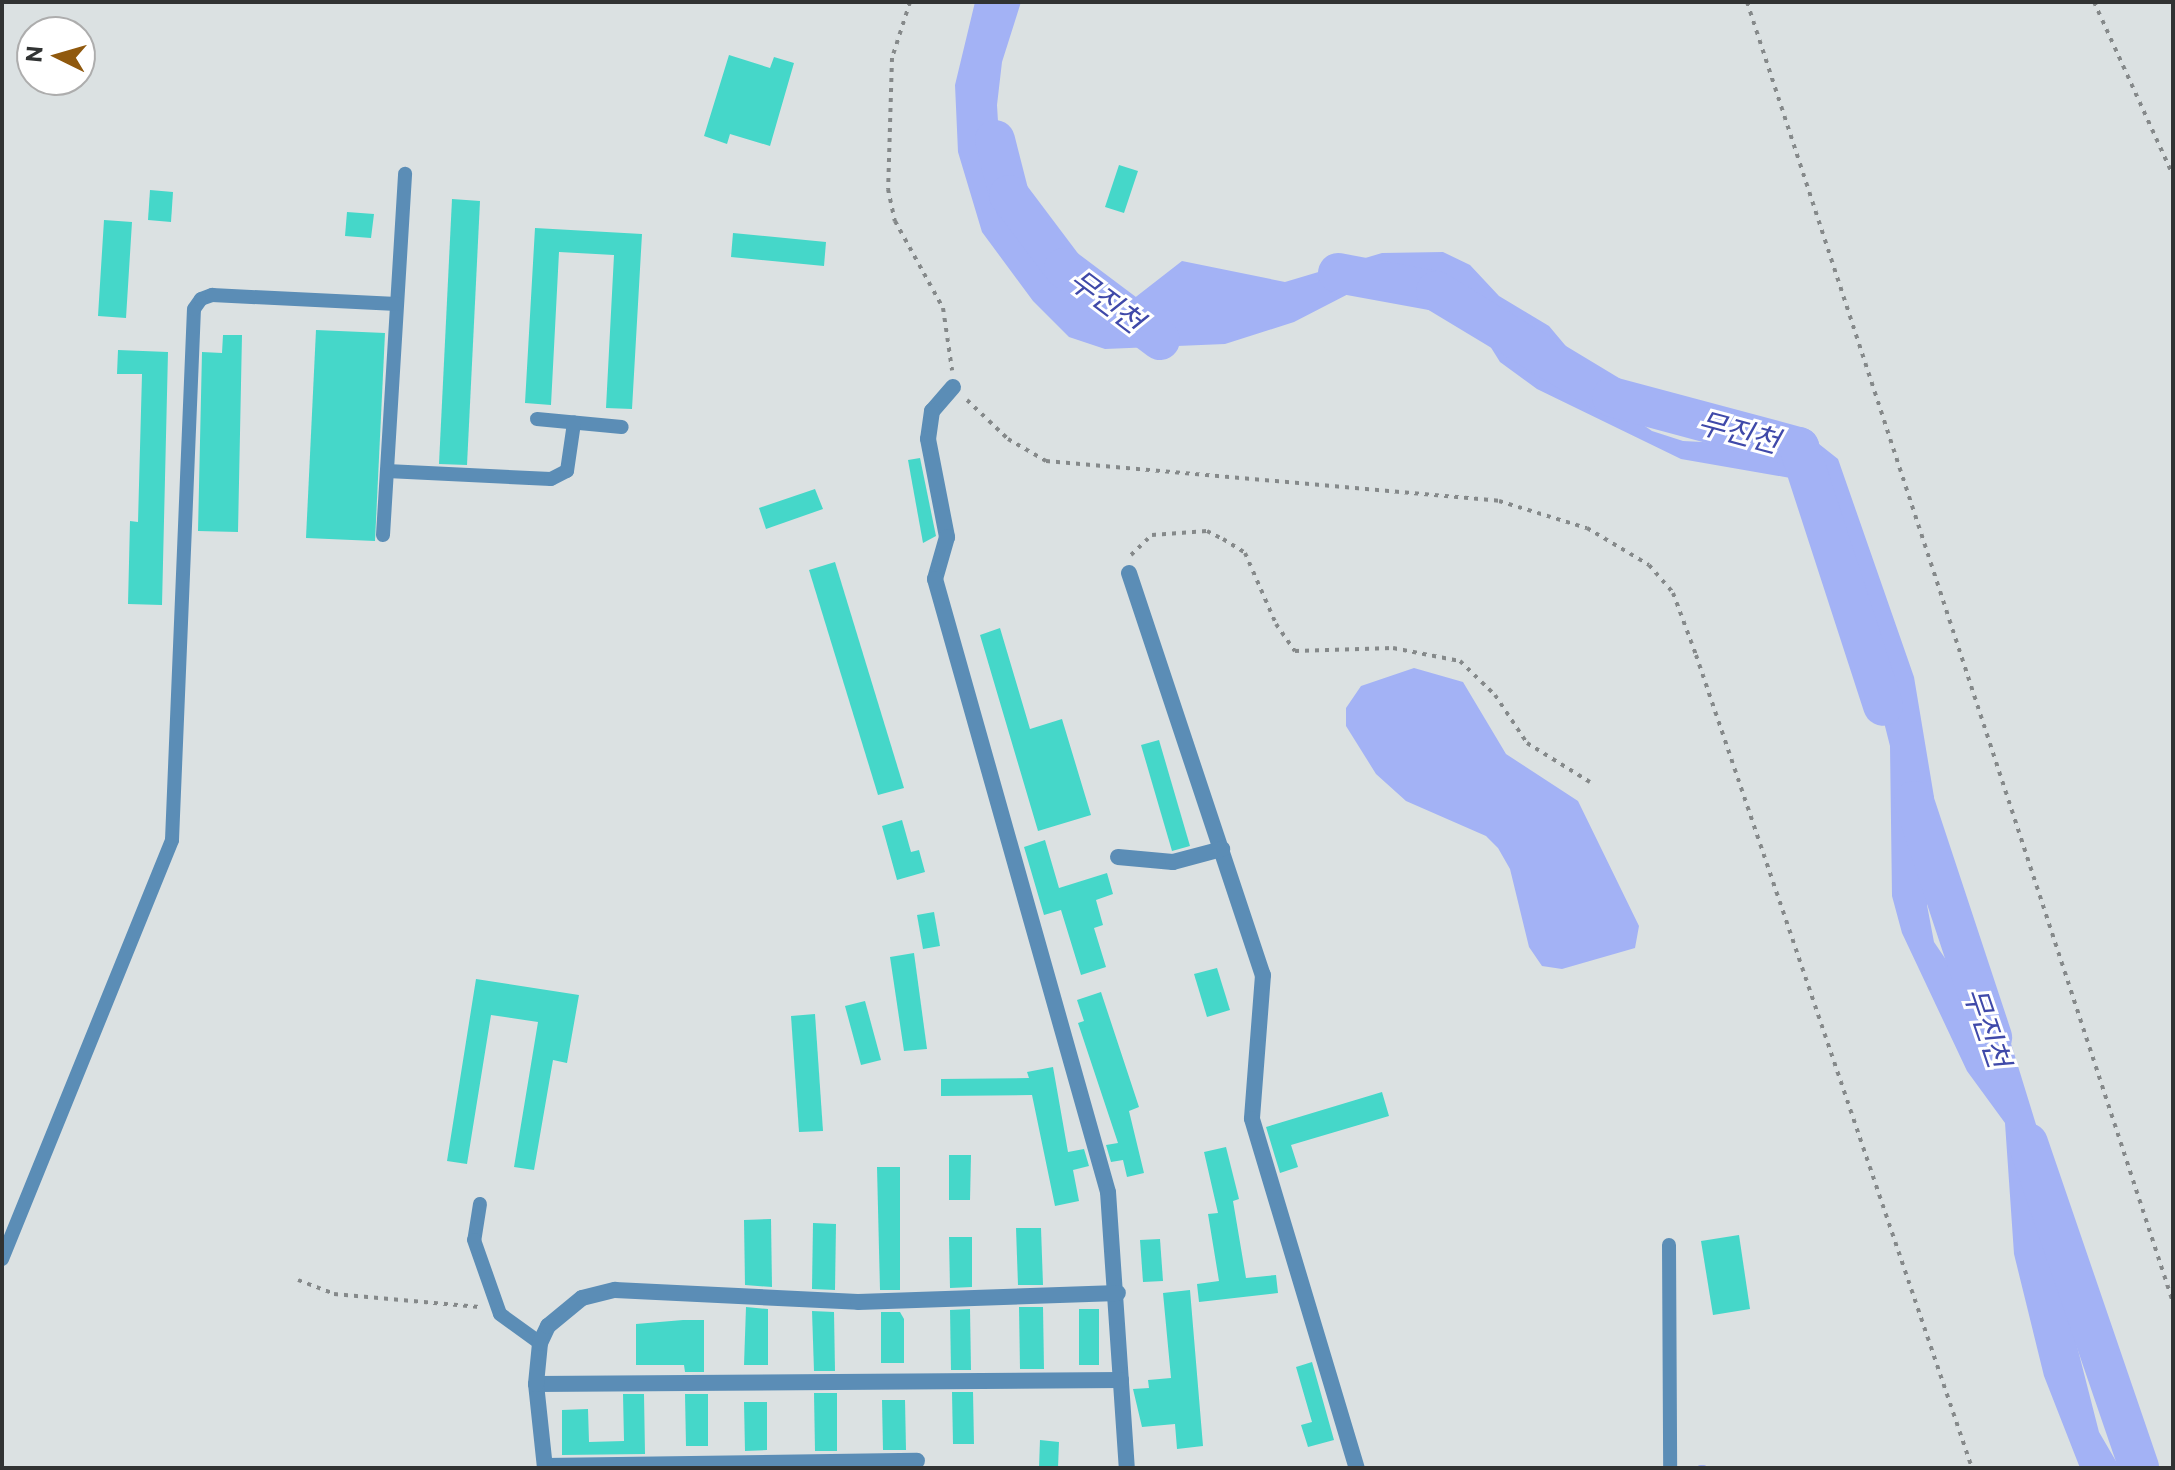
<!DOCTYPE html>
<html>
<head>
<meta charset="utf-8">
<style>
	body { margin:0 }
	#map { position:relative; width:2175px; height:1470px; overflow:hidden; background:#dbe1e2; font-family:Commissioner,"Noto Sans KR",sans-serif }
	div>[style] { position:absolute }
	.water>* { inset:0; background:#a3b2f5 }
	.stream>* { height:7px; margin:-3.5px; padding:0 3.5px; transform-origin:3.5px; border-radius:3.5px; background:#a3b2f5 }
	.river>* { height:40px; margin:-20px; padding:0 20px; transform-origin:20px; border-radius:20px; background:#a3b2f5 }
	.building>* { inset:0; background:#45d7c9 }
	.path>* { height:4px; margin-top:-2px; transform-origin:0; background:repeating-linear-gradient(90deg,#85898a 0 4px,transparent 0 10px) }
	.service>* { height:14px; margin:-7px; padding:0 7px; transform-origin:7px; border-radius:7px; background:#5b8db6 }
	.minor>* { height:16px; margin:-8px; padding:0 8px; transform-origin:8px; border-radius:8px; background:#5b8db6 }
	span { translate:-50% -50%; white-space:nowrap; text-align:center; line-height:1.15; -webkit-text-stroke:6px #fff; paint-order:stroke }
	.water-label { font-size:30px; color:#3f49a9; font-style:italic }
	.frame { position:absolute; inset:0; border:4px solid #313333; pointer-events:none }
	.north { position:absolute; left:16px; top:16px; width:80px; height:80px; box-sizing:border-box; background:#fff; border:2px solid #adadad; border-radius:50%; rotate:275deg; font-size:22px; font-weight:700; line-height:32px; text-align:center; color:#313333 }
	.north::after { content:''; display:block; margin:auto; width:28px; height:36px; background:#90590e; clip-path:polygon(50% 0,100% 100%,50% 72%,0 100%) }
</style>
</head>
<body>
<div id="map">
	<div class="water">
		<div style="clip-path:polygon(975px 2px,1021px 2px,1002px 62px,997px 105px,1000px 155px,1018px 234px,1049px 273px,1108px 308px,1128px 303px,1182px 261px,1285px 282px,1382px 253px,1443px 252px,1470px 265px,1499px 296px,1549px 326px,1617px 407px,1652px 431px,1683px 441px,1740px 444px,1788px 438px,1819px 444px,1838px 459px,1914px 677px,1934px 797px,1927px 905px,1934px 942px,1955px 973px,1984px 994px,2005px 1024px,2042px 1144px,2056px 1264px,2099px 1432px,2120px 1468px,2080px 1468px,2044px 1376px,2014px 1254px,2005px 1123px,1967px 1071px,1902px 933px,1892px 896px,1890px 746px,1839px 544px,1828px 505px,1818px 490px,1796px 479px,1681px 459px,1537px 389px,1500px 362px,1450px 282px,1430px 276px,1358px 289px,1294px 322px,1225px 344px,1105px 349px,1069px 337px,1033px 301px,982px 232px,958px 152px,955px 85px)"></div>
		<div style="clip-path:polygon(1414px 668px,1463px 682px,1506px 754px,1578px 801px,1639px 926px,1635px 948px,1562px 969px,1542px 966px,1529px 947px,1510px 869px,1498px 848px,1486px 836px,1406px 801px,1376px 774px,1346px 726px,1346px 708px,1361px 686px)"></div>
	</div>
	<div class="stream">
		<div style="left:1700px;top:1468px;width:3px"></div>
	</div>
	<div class="river">
		<div style="left:995px;top:140px;width:57px;rotate:75.7deg"></div>
		<div style="left:1009px;top:195px;width:91px;rotate:53deg"></div>
		<div style="left:1064px;top:268px;width:120px;rotate:36.9deg"></div>
		<div style="left:1338px;top:273px;width:100px;rotate:10.4deg"></div>
		<div style="left:1436px;top:291px;width:205px;rotate:31.1deg"></div>
		<div style="left:1612px;top:397px;width:194px;rotate:15deg"></div>
		<div style="left:1799px;top:447px;width:272px;rotate:72deg"></div>
		<div style="left:1914px;top:801px;width:249px;rotate:71.7deg"></div>
		<div style="left:2028px;top:1143px;width:343px;rotate:71.1deg"></div>
	</div>
	<div class="building">
		<div style="clip-path:polygon(729px 55px,770px 68px,774px 57px,794px 63px,770px 146px,730px 134px,727px 144px,704px 136px)"></div>
		<div style="clip-path:polygon(1119px 165px,1138px 171px,1124px 213px,1105px 207px)"></div>
		<div style="clip-path:polygon(150px 190px,173px 192px,171px 222px,148px 220px)"></div>
		<div style="clip-path:polygon(452px 199px,480px 201px,467px 465px,439px 464px)"></div>
		<div style="clip-path:polygon(347px 212px,374px 214px,371px 238px,345px 236px)"></div>
		<div style="clip-path:polygon(104px 220px,132px 222px,126px 318px,98px 316px)"></div>
		<div style="clip-path:polygon(535px 228px,642px 234px,632px 409px,606px 408px,614px 255px,559px 252px,551px 405px,525px 403px)"></div>
		<div style="clip-path:polygon(733px 233px,826px 242px,824px 266px,731px 257px)"></div>
		<div style="clip-path:polygon(316px 330px,385px 333px,375px 541px,306px 538px)"></div>
		<div style="clip-path:polygon(223px 335px,242px 335px,238px 532px,198px 531px,202px 352px,222px 353px)"></div>
		<div style="clip-path:polygon(118px 350px,168px 352px,162px 605px,128px 604px,130px 521px,138px 522px,142px 374px,117px 374px)"></div>
		<div style="clip-path:polygon(920px 458px,936px 536px,923px 543px,908px 460px)"></div>
		<div style="clip-path:polygon(815px 489px,823px 509px,766px 529px,759px 508px)"></div>
		<div style="clip-path:polygon(835px 562px,904px 788px,878px 795px,809px 570px)"></div>
		<div style="clip-path:polygon(1000px 628px,1030px 729px,1062px 719px,1091px 815px,1038px 831px,980px 635px)"></div>
		<div style="clip-path:polygon(1159px 740px,1190px 846px,1172px 851px,1141px 745px)"></div>
		<div style="clip-path:polygon(902px 820px,911px 852px,919px 850px,925px 872px,897px 880px,882px 826px)"></div>
		<div style="clip-path:polygon(1045px 840px,1059px 888px,1107px 873px,1113px 894px,1096px 900px,1103px 925px,1094px 928px,1106px 967px,1081px 975px,1061px 910px,1044px 915px,1024px 847px)"></div>
		<div style="clip-path:polygon(934px 912px,940px 946px,923px 949px,917px 915px)"></div>
		<div style="clip-path:polygon(914px 953px,927px 1049px,904px 1051px,890px 957px)"></div>
		<div style="clip-path:polygon(1217px 968px,1230px 1010px,1207px 1017px,1194px 974px)"></div>
		<div style="clip-path:polygon(476px 979px,579px 995px,567px 1063px,553px 1060px,534px 1170px,514px 1167px,538px 1022px,491px 1015px,467px 1164px,447px 1161px)"></div>
		<div style="clip-path:polygon(1101px 992px,1139px 1107px,1129px 1111px,1144px 1173px,1127px 1177px,1123px 1160px,1111px 1162px,1106px 1145px,1118px 1143px,1078px 1023px,1084px 1021px,1077px 1000px)"></div>
		<div style="clip-path:polygon(865px 1001px,881px 1060px,861px 1065px,845px 1006px)"></div>
		<div style="clip-path:polygon(815px 1014px,823px 1131px,799px 1132px,791px 1016px)"></div>
		<div style="clip-path:polygon(1053px 1067px,1068px 1152px,1084px 1149px,1089px 1166px,1073px 1170px,1079px 1201px,1055px 1206px,1032px 1095px,941px 1096px,941px 1079px,1029px 1078px,1027px 1072px)"></div>
		<div style="clip-path:polygon(1382px 1092px,1389px 1116px,1291px 1145px,1298px 1167px,1280px 1173px,1266px 1127px)"></div>
		<div style="clip-path:polygon(1226px 1147px,1239px 1199px,1233px 1201px,1246px 1278px,1276px 1275px,1278px 1293px,1199px 1302px,1197px 1284px,1219px 1281px,1208px 1214px,1218px 1213px,1204px 1152px)"></div>
		<div style="clip-path:polygon(949px 1155px,971px 1155px,970px 1200px,949px 1200px)"></div>
		<div style="clip-path:polygon(877px 1167px,900px 1167px,900px 1290px,880px 1290px)"></div>
		<div style="clip-path:polygon(771px 1219px,772px 1287px,745px 1285px,744px 1220px)"></div>
		<div style="clip-path:polygon(813px 1223px,836px 1224px,835px 1290px,812px 1289px)"></div>
		<div style="clip-path:polygon(1016px 1228px,1041px 1228px,1043px 1285px,1018px 1285px)"></div>
		<div style="clip-path:polygon(1739px 1235px,1750px 1309px,1713px 1315px,1701px 1241px)"></div>
		<div style="clip-path:polygon(949px 1237px,972px 1237px,972px 1287px,950px 1288px)"></div>
		<div style="clip-path:polygon(1160px 1239px,1163px 1281px,1143px 1282px,1140px 1240px)"></div>
		<div style="clip-path:polygon(1190px 1290px,1203px 1446px,1177px 1449px,1175px 1424px,1142px 1427px,1133px 1389px,1149px 1388px,1148px 1380px,1171px 1378px,1163px 1293px)"></div>
		<div style="clip-path:polygon(746px 1307px,768px 1309px,768px 1365px,744px 1365px)"></div>
		<div style="clip-path:polygon(1019px 1307px,1043px 1307px,1044px 1369px,1020px 1369px)"></div>
		<div style="clip-path:polygon(970px 1309px,971px 1370px,951px 1370px,950px 1310px)"></div>
		<div style="clip-path:polygon(1079px 1309px,1099px 1309px,1099px 1365px,1079px 1365px)"></div>
		<div style="clip-path:polygon(812px 1311px,834px 1312px,835px 1371px,814px 1371px)"></div>
		<div style="clip-path:polygon(881px 1312px,900px 1312px,904px 1319px,904px 1363px,881px 1363px)"></div>
		<div style="clip-path:polygon(683px 1320px,704px 1320px,704px 1372px,685px 1372px,684px 1365px,636px 1365px,636px 1324px)"></div>
		<div style="clip-path:polygon(1312px 1362px,1334px 1440px,1308px 1447px,1301px 1425px,1312px 1422px,1296px 1367px)"></div>
		<div style="clip-path:polygon(952px 1392px,973px 1392px,974px 1444px,953px 1444px)"></div>
		<div style="clip-path:polygon(814px 1393px,837px 1393px,837px 1451px,815px 1451px)"></div>
		<div style="clip-path:polygon(623px 1394px,644px 1394px,645px 1454px,562px 1455px,562px 1410px,588px 1409px,589px 1442px,624px 1441px)"></div>
		<div style="clip-path:polygon(685px 1394px,708px 1394px,708px 1446px,686px 1446px)"></div>
		<div style="clip-path:polygon(882px 1400px,905px 1400px,906px 1450px,883px 1450px)"></div>
		<div style="clip-path:polygon(744px 1402px,767px 1402px,767px 1450px,745px 1451px)"></div>
		<div style="clip-path:polygon(1040px 1440px,1059px 1442px,1058px 1468px,1039px 1468px)"></div>
	</div>
	<div class="path">
		<div style="left:910px;top:2px;width:59px;rotate:107.8deg"></div>
		<div style="left:892px;top:58px;width:131px;rotate:91.7deg"></div>
		<div style="left:888px;top:189px;width:33px;rotate:78deg"></div>
		<div style="left:895px;top:221px;width:99px;rotate:61.1deg"></div>
		<div style="left:943px;top:308px;width:63px;rotate:81.7deg"></div>
		<div style="left:1747px;top:2px;width:1368px;rotate:71.86deg"></div>
		<div style="left:2094px;top:2px;width:190px;rotate:65.5deg"></div>
		<div style="left:967px;top:400px;width:57px;rotate:43.6deg"></div>
		<div style="left:1008px;top:439px;width:44px;rotate:30.1deg"></div>
		<div style="left:1046px;top:461px;width:455px;rotate:5deg"></div>
		<div style="left:1499px;top:501px;width:92px;rotate:17.1deg"></div>
		<div style="left:1587px;top:528px;width:72px;rotate:30.8deg"></div>
		<div style="left:1649px;top:565px;width:37px;rotate:49deg"></div>
		<div style="left:1673px;top:593px;width:66px;rotate:69.6deg"></div>
		<div style="left:1696px;top:655px;width:859px;rotate:71.25deg"></div>
		<div style="left:1131px;top:555px;width:29px;rotate:-44deg"></div>
		<div style="left:1152px;top:535px;width:55px;rotate:-4.2deg"></div>
		<div style="left:1207px;top:531px;width:18px;rotate:27deg"></div>
		<div style="left:1223px;top:539px;width:26px;rotate:32deg"></div>
		<div style="left:1245px;top:553px;width:77px;rotate:66.4deg"></div>
		<div style="left:1276px;top:624px;width:33px;rotate:55deg"></div>
		<div style="left:1295px;top:651px;width:98px;rotate:-1.8deg"></div>
		<div style="left:1393px;top:648px;width:68px;rotate:11deg"></div>
		<div style="left:1460px;top:661px;width:49px;rotate:44.2deg"></div>
		<div style="left:1495px;top:695px;width:58px;rotate:56.3deg"></div>
		<div style="left:1527px;top:743px;width:74px;rotate:31.8deg"></div>
		<div style="left:298px;top:1280px;width:39px;rotate:21deg"></div>
		<div style="left:334px;top:1294px;width:146px;rotate:5.1deg"></div>
	</div>
	<div class="service">
		<div style="left:537px;top:419px;width:85px;rotate:5.4deg"></div>
		<div style="left:387px;top:471px;width:164px;rotate:2.8deg"></div>
		<div style="left:551px;top:479px;width:18px;rotate:-27deg"></div>
		<div style="left:567px;top:471px;width:49px;rotate:-81.7deg"></div>
		<div style="left:383px;top:535px;width:362px;rotate:-86.5deg"></div>
		<div style="left:480px;top:1204px;width:36px;rotate:99deg"></div>
		<div style="left:474px;top:1240px;width:78px;rotate:70.6deg"></div>
		<div style="left:500px;top:1314px;width:49px;rotate:35.9deg"></div>
		<div style="left:1669px;top:1245px;width:223px;rotate:89.7deg"></div>
		<div style="left:2px;top:1259px;width:452px;rotate:-67.9deg"></div>
		<div style="left:172px;top:840px;width:531px;rotate:-87.63deg"></div>
		<div style="left:194px;top:309px;width:12px;rotate:-55deg"></div>
		<div style="left:201px;top:299px;width:12px;rotate:-20deg"></div>
		<div style="left:212px;top:295px;width:185px;rotate:2.8deg"></div>
	</div>
	<div class="minor">
		<div style="left:953px;top:387px;width:32px;rotate:131deg"></div>
		<div style="left:932px;top:411px;width:28px;rotate:98deg"></div>
		<div style="left:928px;top:439px;width:100px;rotate:79deg"></div>
		<div style="left:947px;top:537px;width:44px;rotate:105.9deg"></div>
		<div style="left:935px;top:579px;width:637px;rotate:74.24deg"></div>
		<div style="left:1108px;top:1192px;width:277px;rotate:86.1deg"></div>
		<div style="left:1129px;top:573px;width:424px;rotate:71.6deg"></div>
		<div style="left:1263px;top:975px;width:144px;rotate:94.4deg"></div>
		<div style="left:1252px;top:1119px;width:364px;rotate:73.3deg"></div>
		<div style="left:1118px;top:857px;width:55px;rotate:5.2deg"></div>
		<div style="left:1173px;top:862px;width:51px;rotate:-14.9deg"></div>
		<div style="left:536px;top:1384px;width:585px;rotate:-0.39deg"></div>
		<div style="left:545px;top:1466px;width:372px;rotate:-0.8deg"></div>
		<div style="left:545px;top:1468px;width:84px;rotate:-96.1deg"></div>
		<div style="left:536px;top:1384px;width:41px;rotate:-84.4deg"></div>
		<div style="left:540px;top:1343px;width:19px;rotate:-65deg"></div>
		<div style="left:548px;top:1326px;width:44px;rotate:-39.5deg"></div>
		<div style="left:582px;top:1298px;width:34px;rotate:-14deg"></div>
		<div style="left:615px;top:1290px;width:243px;rotate:2.8deg"></div>
		<div style="left:858px;top:1302px;width:260px;rotate:-2deg"></div>
	</div>
	<div class="water-label">
		<span style="left:1107px;top:300px;rotate:37deg">무진천</span>
		<span style="left:1739px;top:431px;rotate:15deg">무진천</span>
		<span style="left:1988px;top:1027px;rotate:71deg">무진천</span>
	</div>
	<div class="frame"></div>
	<div class="north">N</div>
</div>
</body>
</html>
